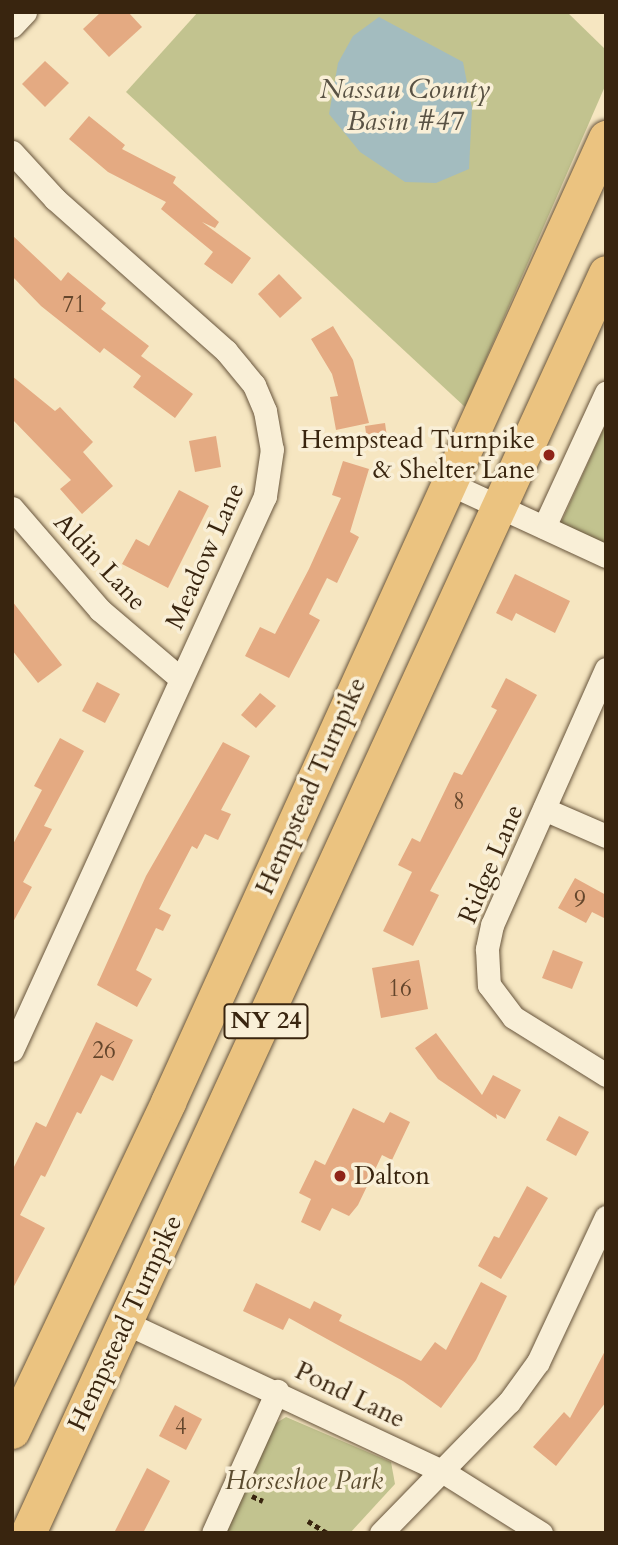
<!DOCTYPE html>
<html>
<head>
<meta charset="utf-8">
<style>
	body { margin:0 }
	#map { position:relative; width:618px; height:1545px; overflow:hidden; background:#f6e6c1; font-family:Cardo,serif }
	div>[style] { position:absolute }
	.green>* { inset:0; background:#c2c38f }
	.water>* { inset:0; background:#a3bcbf }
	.building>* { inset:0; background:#e4aa82 }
	.path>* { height:4.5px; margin-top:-2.25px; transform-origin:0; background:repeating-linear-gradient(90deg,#39250f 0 5px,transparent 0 8.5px) }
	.roads { filter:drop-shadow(0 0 2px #68553c) drop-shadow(0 0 2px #68553c) }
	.minor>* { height:23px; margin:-11.5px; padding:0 11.5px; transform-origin:11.5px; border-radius:11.5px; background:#f9efd7 }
	.primary>* { height:35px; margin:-17.5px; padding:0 17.5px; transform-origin:17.5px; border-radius:17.5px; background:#ebc380 }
	.dots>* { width:19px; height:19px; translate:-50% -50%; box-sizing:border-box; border:4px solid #f9efd7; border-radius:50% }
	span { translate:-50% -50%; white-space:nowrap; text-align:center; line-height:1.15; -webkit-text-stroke:7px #f9efd7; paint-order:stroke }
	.number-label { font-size:23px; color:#64462c }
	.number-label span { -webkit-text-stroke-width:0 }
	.shield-label span { padding:2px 5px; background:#f9efd7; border:2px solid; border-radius:5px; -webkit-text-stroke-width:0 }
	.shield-label { font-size:24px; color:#39250f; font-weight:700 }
	.poi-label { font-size:26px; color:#39250f }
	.right { translate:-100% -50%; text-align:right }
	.left { translate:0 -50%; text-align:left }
	.street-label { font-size:26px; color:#39250f }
	.park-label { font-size:26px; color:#5b4c2f; font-style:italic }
	.water-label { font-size:28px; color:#595244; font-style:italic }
	.frame { position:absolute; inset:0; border:14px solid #39250f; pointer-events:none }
</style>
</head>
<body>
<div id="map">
	<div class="green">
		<div style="clip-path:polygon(198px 12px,567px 12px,606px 50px,606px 84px,465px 407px,126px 92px)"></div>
		<div style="clip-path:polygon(606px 423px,606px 548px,559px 527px)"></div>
		<div style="clip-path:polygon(286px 1417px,391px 1462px,395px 1484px,350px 1533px,223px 1533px,273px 1425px)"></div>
	</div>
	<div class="water">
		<div style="clip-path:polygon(379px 17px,463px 62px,472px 108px,469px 169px,436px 183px,405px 182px,360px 152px,329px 114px,338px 63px,353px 36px)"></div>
	</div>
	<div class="building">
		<div style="clip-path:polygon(101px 12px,128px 12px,142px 27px,109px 57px,83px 29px)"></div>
		<div style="clip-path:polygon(45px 61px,69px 83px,45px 107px,22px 84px)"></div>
		<div style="clip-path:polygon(89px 116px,125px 145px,122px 149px,176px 177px,173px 183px,219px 222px,215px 228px,202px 222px,251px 258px,232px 284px,204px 264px,213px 252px,161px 209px,166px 202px,108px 172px,69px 139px)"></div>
		<div style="clip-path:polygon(12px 235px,61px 281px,68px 272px,106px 303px,101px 309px,149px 346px,141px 356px,193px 394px,175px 418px,133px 387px,141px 376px,104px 348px,100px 353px,41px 306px,12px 276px)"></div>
		<div style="clip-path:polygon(279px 274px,302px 298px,280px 318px,258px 294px)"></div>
		<div style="clip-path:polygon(333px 326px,353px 360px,369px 423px,336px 430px,330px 397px,338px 396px,332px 374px,311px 339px)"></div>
		<div style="clip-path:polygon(12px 376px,55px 411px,60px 407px,93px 442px,83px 452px,113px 486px,82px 514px,60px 489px,71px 480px,12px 419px)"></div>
		<div style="clip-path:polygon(385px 423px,388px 444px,368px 447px,365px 426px)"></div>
		<div style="clip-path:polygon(216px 436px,221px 467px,195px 472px,189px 441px)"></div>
		<div style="clip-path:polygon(343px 461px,369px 469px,350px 532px,359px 537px,337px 583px,327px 578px,309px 614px,320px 620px,289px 678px,245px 656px,260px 627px,275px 634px,309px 569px,341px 498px,332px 495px)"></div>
		<div style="clip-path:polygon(179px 490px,209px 506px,168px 588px,122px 564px,136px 539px,149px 546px)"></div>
		<div style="clip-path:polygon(515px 574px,570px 601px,555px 633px,516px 613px,512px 621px,496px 613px)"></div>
		<div style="clip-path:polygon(12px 601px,62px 665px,38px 683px,12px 650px)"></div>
		<div style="clip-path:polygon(506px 678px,537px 695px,430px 891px,439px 895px,413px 946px,383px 931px,412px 872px,398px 865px,412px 838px,420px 842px,454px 772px,462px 775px,497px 710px,491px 707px)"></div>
		<div style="clip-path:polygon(97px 682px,120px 694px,105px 723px,82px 711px)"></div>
		<div style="clip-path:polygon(260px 693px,276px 706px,256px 728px,241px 715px)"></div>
		<div style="clip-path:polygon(60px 738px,84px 751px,44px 826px,52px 829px,23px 882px,32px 887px,12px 924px,12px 846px,42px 790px,34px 786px)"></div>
		<div style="clip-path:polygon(223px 742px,250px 756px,221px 810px,231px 814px,218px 840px,205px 834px,197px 849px,192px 846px,159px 909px,171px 915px,163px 931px,156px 928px,136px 970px,152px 979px,137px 1007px,97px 985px,146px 876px)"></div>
		<div style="clip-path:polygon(575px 878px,606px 895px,606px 919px,592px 912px,586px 923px,558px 908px)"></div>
		<div style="clip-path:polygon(553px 950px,583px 962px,572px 989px,542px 978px)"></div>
		<div style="clip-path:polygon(419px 960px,428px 1009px,381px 1018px,372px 968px)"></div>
		<div style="clip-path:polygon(96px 1022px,133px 1040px,113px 1081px,101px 1075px,81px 1114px,77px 1112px,45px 1177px,41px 1175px,20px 1215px,45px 1228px,12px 1290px,12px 1171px,36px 1122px,46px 1127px)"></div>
		<div style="clip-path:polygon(436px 1033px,482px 1095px,493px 1075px,521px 1090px,505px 1119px,496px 1114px,497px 1119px,438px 1079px,415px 1048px)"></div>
		<div style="clip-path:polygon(353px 1108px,384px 1123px,390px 1112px,410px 1122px,392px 1160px,382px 1155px,358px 1205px,349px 1216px,332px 1208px,320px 1231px,301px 1222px,311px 1199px,299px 1193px,315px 1160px,325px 1165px)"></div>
		<div style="clip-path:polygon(559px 1116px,589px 1132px,576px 1156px,546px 1140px)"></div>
		<div style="clip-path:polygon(527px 1186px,548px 1198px,501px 1279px,478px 1266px,494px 1236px,499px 1238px)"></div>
		<div style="clip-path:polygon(481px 1282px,507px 1296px,476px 1360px,441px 1408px,403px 1381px,289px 1318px,283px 1330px,243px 1311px,256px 1283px,310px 1309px,314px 1301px,342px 1315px,339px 1321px,421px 1361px,435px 1342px,446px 1350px)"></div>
		<div style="clip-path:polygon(606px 1349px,606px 1402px,556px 1466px,533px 1447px,564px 1412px,570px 1418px)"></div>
		<div style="clip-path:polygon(175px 1405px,202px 1419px,186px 1450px,159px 1436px)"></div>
		<div style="clip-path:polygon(147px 1468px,170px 1481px,143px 1533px,114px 1533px)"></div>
	</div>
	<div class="path">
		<div style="left:252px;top:1496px;width:12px;rotate:24deg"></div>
		<div style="left:308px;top:1521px;width:22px;rotate:32deg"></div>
	</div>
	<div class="roads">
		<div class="minor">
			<div style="left:12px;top:26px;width:19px;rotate:-47deg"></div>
			<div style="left:12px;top:152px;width:64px;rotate:47.5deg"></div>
			<div style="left:55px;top:199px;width:229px;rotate:41.6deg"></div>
			<div style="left:226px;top:351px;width:44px;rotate:50.5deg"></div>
			<div style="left:254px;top:385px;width:28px;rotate:67deg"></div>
			<div style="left:265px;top:411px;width:39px;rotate:80deg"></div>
			<div style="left:272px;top:449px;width:48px;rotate:98.5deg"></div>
			<div style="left:265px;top:496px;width:609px;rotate:114.55deg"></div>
			<div style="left:448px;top:483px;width:174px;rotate:24.8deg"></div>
			<div style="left:12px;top:508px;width:135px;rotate:49.2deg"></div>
			<div style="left:100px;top:610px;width:106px;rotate:40.4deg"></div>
			<div style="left:544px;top:527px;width:148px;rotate:-65.2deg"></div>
			<div style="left:606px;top:669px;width:280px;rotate:114deg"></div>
			<div style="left:492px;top:925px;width:25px;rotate:102deg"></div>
			<div style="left:487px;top:949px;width:36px;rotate:87deg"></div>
			<div style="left:489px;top:985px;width:40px;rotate:53deg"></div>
			<div style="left:513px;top:1017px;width:110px;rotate:31.9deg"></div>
			<div style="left:544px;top:809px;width:68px;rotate:23.5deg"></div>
			<div style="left:126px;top:1323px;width:349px;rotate:25.1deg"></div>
			<div style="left:442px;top:1471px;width:117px;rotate:32.1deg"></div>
			<div style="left:213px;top:1533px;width:156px;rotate:-65.7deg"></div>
			<div style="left:381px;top:1533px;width:183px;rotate:-45.7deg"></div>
			<div style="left:509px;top:1402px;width:49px;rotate:-54.1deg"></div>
			<div style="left:538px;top:1362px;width:160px;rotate:-64.9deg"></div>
		</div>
		<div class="primary">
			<div style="left:12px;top:1431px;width:364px;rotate:-64.6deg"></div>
			<div style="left:168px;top:1102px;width:1059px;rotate:-65.57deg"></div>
			<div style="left:28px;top:1533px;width:1386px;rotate:-65.36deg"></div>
		</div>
	</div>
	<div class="dots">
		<div style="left:549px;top:455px;background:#8f2418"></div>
		<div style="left:340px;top:1176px;background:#8f2418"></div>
	</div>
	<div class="number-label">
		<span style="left:74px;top:305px">71</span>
		<span style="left:459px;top:802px">8</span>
		<span style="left:580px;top:900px">9</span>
		<span style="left:400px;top:989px">16</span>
		<span style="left:104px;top:1051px">26</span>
		<span style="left:181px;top:1427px">4</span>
	</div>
	<div class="shield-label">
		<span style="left:266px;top:1021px">NY 24</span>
	</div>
	<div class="poi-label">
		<span class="right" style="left:535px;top:455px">Hempstead Turnpike<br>&amp; Shelter Lane</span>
		<span class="left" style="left:354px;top:1176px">Dalton</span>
	</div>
	<div class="street-label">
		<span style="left:205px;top:556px;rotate:-66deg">Meadow Lane</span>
		<span style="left:100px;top:562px;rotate:47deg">Aldin Lane</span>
		<span style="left:311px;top:786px;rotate:-66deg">Hempstead Turnpike</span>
		<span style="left:491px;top:864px;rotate:-67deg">Ridge Lane</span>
		<span style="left:125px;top:1323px;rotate:-65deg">Hempstead Turnpike</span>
		<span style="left:350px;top:1395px;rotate:26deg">Pond Lane</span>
	</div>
	<div class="park-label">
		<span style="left:304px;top:1481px">Horseshoe Park</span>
	</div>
	<div class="water-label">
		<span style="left:405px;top:105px">Nassau County<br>Basin #47</span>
	</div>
	<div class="frame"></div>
</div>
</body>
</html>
